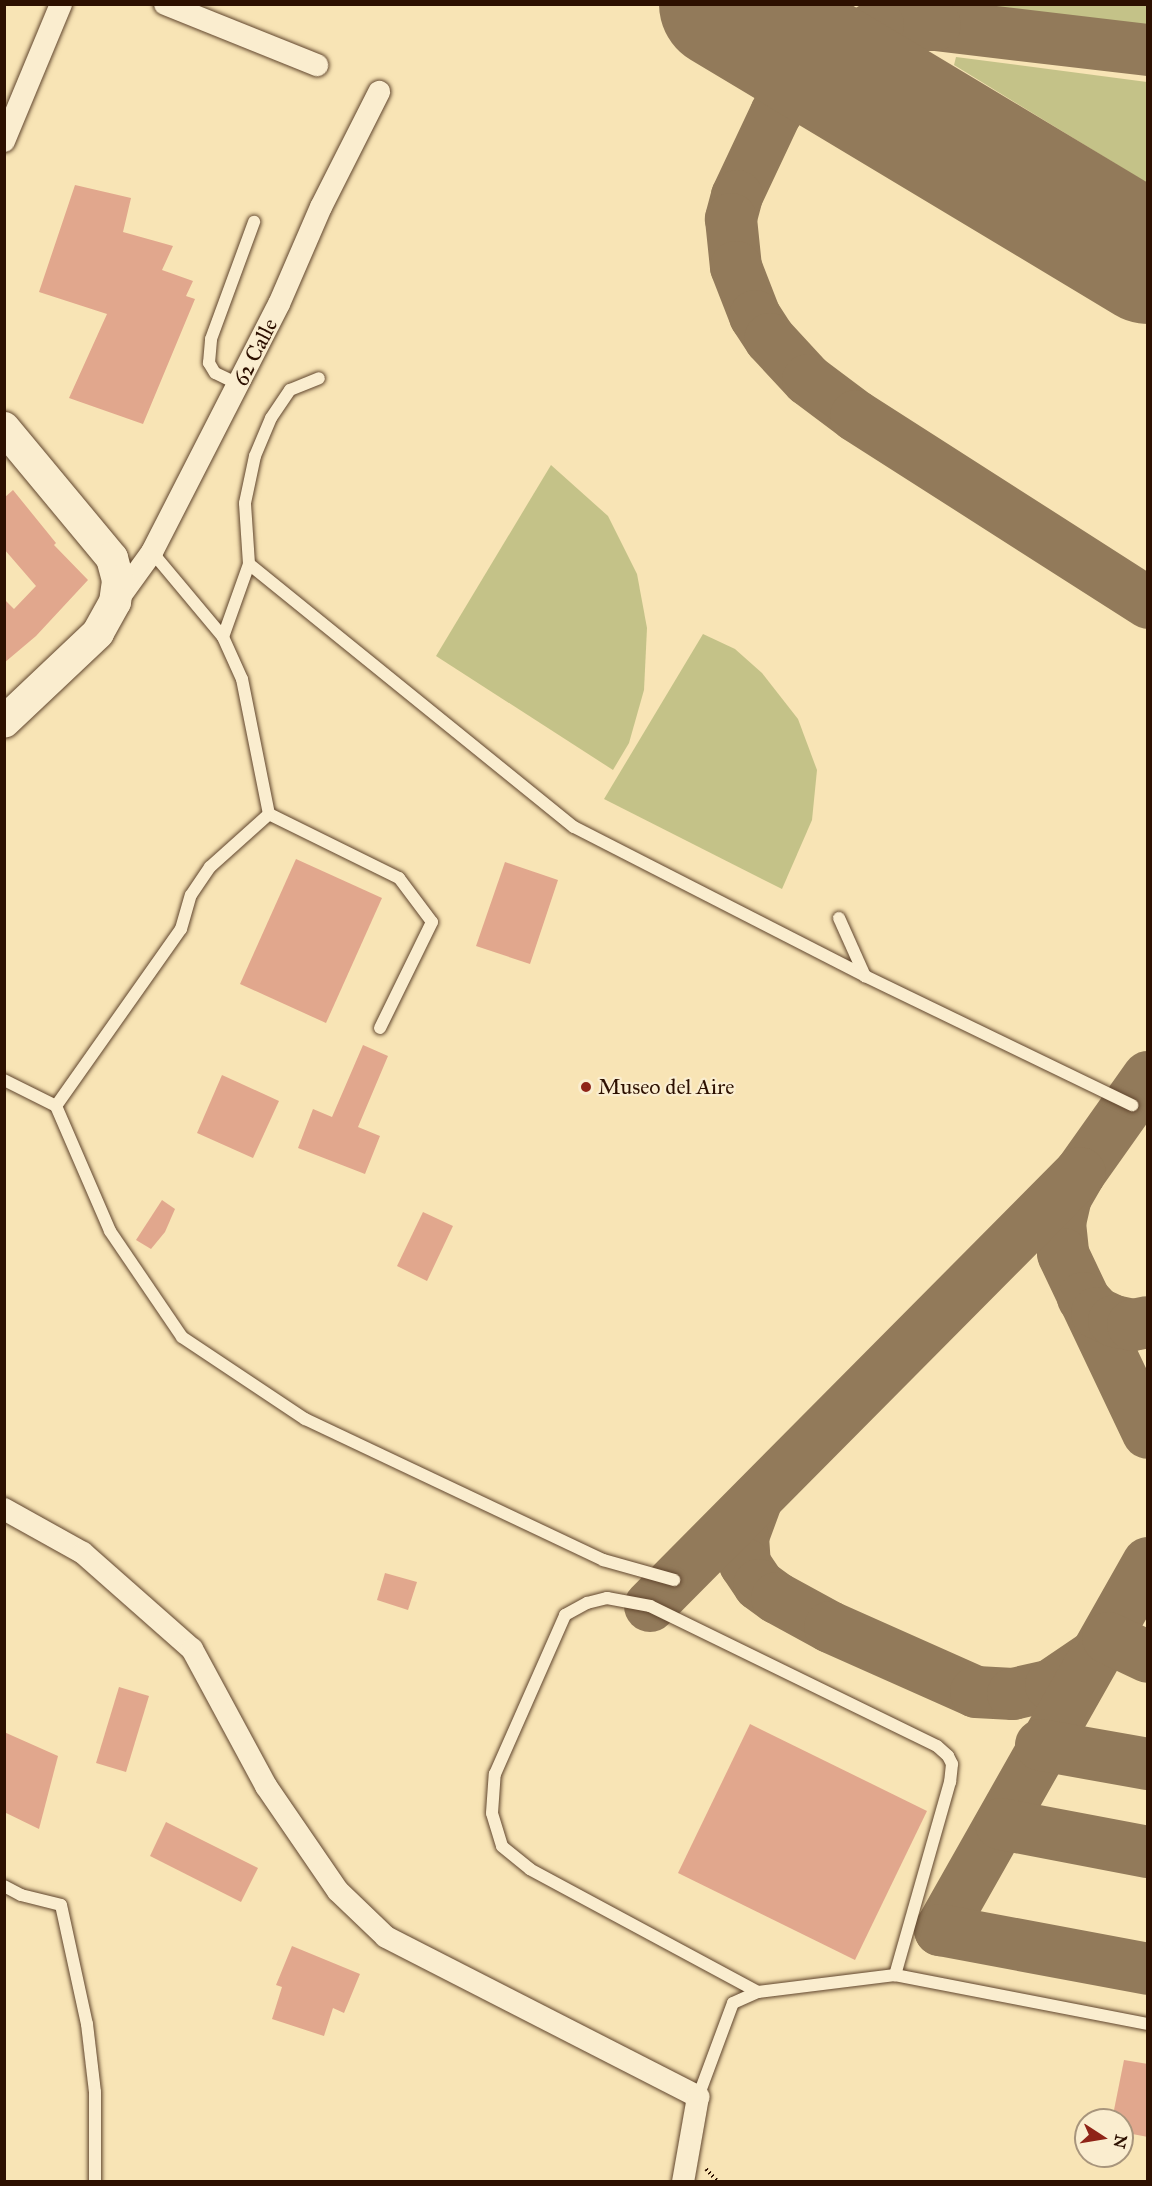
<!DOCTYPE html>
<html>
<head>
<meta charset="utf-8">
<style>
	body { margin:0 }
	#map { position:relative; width:1152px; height:2186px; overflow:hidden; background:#f8e4b5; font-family:"IM FELL Great Primer",serif }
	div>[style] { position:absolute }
	.green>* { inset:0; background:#c4c288 }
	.taxiway>* { height:52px; margin:-26px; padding:0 26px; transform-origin:26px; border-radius:26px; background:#927a5a }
	.runway>* { height:130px; margin:-65px; padding:0 65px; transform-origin:65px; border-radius:65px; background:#927a5a }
	.building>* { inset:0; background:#e1a78d }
	.path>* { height:4px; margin-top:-2px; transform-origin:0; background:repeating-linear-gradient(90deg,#2d1000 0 1.5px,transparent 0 4.5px) }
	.roads { filter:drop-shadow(0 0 2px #60452d) drop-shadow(0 0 2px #60452d) }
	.service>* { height:12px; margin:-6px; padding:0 6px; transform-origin:6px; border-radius:6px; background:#faedcf }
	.minor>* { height:22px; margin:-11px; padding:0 11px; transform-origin:11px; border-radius:11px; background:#faedcf }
	.secondary>* { height:32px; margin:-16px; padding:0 16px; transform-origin:16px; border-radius:16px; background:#faedcf }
	.dots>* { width:16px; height:16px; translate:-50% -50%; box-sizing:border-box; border:3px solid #faedcf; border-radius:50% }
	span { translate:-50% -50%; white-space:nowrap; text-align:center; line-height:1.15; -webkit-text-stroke:4.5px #faedcf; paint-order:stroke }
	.street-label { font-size:22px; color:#2d1000 }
	.poi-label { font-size:22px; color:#2d1000 }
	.left { translate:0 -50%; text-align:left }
	.frame { position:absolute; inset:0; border:6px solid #2d1000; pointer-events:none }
	.north { position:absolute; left:1074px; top:2108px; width:60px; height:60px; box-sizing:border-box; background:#faedcf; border:2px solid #a8957c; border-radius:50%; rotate:102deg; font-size:16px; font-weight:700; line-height:24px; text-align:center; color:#2d1000 }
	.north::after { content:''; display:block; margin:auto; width:21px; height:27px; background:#8f2418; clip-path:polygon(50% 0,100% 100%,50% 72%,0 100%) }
</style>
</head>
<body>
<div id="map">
	<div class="green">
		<div style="clip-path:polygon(940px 5px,1147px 5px,1147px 30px)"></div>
		<div style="clip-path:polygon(956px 57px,1147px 82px,1147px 183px,954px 65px)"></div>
		<div style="clip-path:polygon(551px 465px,608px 516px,637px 574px,647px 628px,644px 690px,629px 743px,613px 770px,436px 656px)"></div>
		<div style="clip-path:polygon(703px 634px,735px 649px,762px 673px,798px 719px,817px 770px,812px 820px,782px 889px,604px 799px)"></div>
	</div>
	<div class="taxiway">
		<div style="left:1148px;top:50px;width:214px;rotate:-173.3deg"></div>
		<div style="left:935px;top:25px;width:57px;rotate:180deg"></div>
		<div style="left:878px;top:25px;width:70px;rotate:150.2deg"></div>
		<div style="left:817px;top:60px;width:67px;rotate:127.7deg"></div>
		<div style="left:776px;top:113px;width:92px;rotate:115.2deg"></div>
		<div style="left:737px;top:196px;width:24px;rotate:105deg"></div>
		<div style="left:731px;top:219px;width:48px;rotate:84.1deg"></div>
		<div style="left:736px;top:267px;width:53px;rotate:68.8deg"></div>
		<div style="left:755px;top:316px;width:27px;rotate:57deg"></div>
		<div style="left:770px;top:339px;width:56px;rotate:47.2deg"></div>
		<div style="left:808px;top:380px;width:60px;rotate:36.9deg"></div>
		<div style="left:856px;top:416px;width:347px;rotate:32.6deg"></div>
		<div style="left:1148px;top:1077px;width:118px;rotate:125.3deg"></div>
		<div style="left:1080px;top:1173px;width:28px;rotate:120deg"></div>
		<div style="left:1066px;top:1197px;width:27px;rotate:103deg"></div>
		<div style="left:1060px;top:1223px;width:31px;rotate:84deg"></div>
		<div style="left:1063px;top:1254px;width:198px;rotate:64.6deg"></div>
		<div style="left:1083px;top:1298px;width:21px;rotate:47deg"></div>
		<div style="left:1097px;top:1313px;width:19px;rotate:25deg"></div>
		<div style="left:1114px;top:1321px;width:19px;rotate:12deg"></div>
		<div style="left:1133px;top:1325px;width:15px;rotate:-11deg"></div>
		<div style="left:757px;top:1499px;width:40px;rotate:110.2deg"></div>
		<div style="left:743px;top:1537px;width:27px;rotate:86deg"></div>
		<div style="left:745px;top:1564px;width:25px;rotate:56deg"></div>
		<div style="left:759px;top:1585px;width:22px;rotate:36deg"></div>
		<div style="left:777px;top:1598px;width:60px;rotate:28.7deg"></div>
		<div style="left:830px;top:1627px;width:160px;rotate:24deg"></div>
		<div style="left:976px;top:1692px;width:37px;rotate:3deg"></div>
		<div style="left:1013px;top:1694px;width:39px;rotate:-13deg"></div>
		<div style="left:1051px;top:1685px;width:52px;rotate:-34deg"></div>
		<div style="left:1148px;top:1563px;width:422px;rotate:119.5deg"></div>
		<div style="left:940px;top:1930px;width:212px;rotate:10.6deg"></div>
		<div style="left:650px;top:1606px;width:610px;rotate:-45.2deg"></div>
		<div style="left:1108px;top:1638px;width:44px;rotate:25.4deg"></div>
		<div style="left:1041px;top:1745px;width:109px;rotate:10.1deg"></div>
		<div style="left:1001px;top:1824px;width:150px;rotate:10.8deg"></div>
	</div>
	<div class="runway">
		<div style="left:724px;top:4px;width:495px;rotate:31deg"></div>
	</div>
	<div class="building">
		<div style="clip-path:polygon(75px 185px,131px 198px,123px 232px,173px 246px,162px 270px,193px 281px,186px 296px,195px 299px,143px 424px,69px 398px,107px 314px,39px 292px)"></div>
		<div style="clip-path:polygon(13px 490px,56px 543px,54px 545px,88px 580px,36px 636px,4px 663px,4px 599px,14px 609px,36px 586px,4px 549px,4px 498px)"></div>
		<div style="clip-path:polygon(296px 859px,382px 898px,326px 1023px,240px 984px)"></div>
		<div style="clip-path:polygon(505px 862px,558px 880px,530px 964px,476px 946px)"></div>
		<div style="clip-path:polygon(363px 1045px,388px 1056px,358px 1127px,380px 1136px,365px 1174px,298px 1148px,313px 1109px,332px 1117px)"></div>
		<div style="clip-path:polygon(222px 1075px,279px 1101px,253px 1158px,197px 1133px)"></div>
		<div style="clip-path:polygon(162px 1200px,175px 1209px,165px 1232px,151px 1249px,136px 1240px)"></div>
		<div style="clip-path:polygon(423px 1212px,453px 1226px,427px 1281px,397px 1266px)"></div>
		<div style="clip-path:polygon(385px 1573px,417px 1582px,408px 1610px,377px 1600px)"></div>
		<div style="clip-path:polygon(119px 1687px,149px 1696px,126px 1772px,96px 1763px)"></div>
		<div style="clip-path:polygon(750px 1724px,927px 1811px,855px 1960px,678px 1873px)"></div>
		<div style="clip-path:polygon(4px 1732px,58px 1756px,39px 1829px,4px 1812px)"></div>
		<div style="clip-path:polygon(166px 1822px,258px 1868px,241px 1902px,150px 1856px)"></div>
		<div style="clip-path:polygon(292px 1946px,360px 1974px,344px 2013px,333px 2008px,324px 2036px,272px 2019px,282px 1987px,276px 1985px)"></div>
		<div style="clip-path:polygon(1124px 2060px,1148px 2064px,1148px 2137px,1122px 2132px,1122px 2120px,1112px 2120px)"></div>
	</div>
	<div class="path">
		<div style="left:706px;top:2169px;width:18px;rotate:47deg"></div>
	</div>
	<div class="roads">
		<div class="service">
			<div style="left:238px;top:384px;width:25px;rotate:-154deg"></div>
			<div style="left:215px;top:373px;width:12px;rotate:-121deg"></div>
			<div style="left:209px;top:363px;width:24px;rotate:-85deg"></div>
			<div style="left:211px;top:339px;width:125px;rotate:-69.8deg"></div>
			<div style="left:152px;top:552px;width:111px;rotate:50.1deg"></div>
			<div style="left:223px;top:637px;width:46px;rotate:65.7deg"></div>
			<div style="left:242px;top:679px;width:138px;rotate:78.7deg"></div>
			<div style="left:249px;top:564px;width:418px;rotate:39deg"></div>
			<div style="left:574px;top:827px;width:327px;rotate:27.1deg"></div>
			<div style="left:865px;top:976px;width:297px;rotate:25.8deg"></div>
			<div style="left:223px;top:637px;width:77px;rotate:-70.4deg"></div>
			<div style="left:249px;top:564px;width:61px;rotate:-93.8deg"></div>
			<div style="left:245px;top:503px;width:48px;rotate:-78deg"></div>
			<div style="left:255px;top:456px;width:41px;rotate:-67.2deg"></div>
			<div style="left:271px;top:418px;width:34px;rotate:-56deg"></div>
			<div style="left:290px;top:390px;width:31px;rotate:-22deg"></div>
			<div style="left:269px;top:814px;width:145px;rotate:26.2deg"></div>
			<div style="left:399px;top:878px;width:55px;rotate:53.1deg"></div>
			<div style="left:432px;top:922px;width:118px;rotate:116.1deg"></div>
			<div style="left:839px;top:918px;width:64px;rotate:65.9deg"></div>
			<div style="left:4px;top:1080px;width:58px;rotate:26.6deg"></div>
			<div style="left:56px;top:1106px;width:136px;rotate:66.6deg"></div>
			<div style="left:110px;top:1231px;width:128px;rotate:55.8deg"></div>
			<div style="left:182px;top:1337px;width:148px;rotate:33.7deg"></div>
			<div style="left:305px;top:1419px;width:330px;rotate:25.3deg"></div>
			<div style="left:603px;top:1560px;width:74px;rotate:15.7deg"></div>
			<div style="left:56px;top:1106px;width:217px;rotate:-54.8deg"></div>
			<div style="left:181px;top:929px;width:35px;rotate:-74deg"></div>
			<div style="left:191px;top:895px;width:34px;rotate:-56deg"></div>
			<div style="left:210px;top:867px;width:79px;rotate:-41.9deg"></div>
			<div style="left:4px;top:1886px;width:19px;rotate:28deg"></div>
			<div style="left:21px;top:1895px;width:41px;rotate:14deg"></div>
			<div style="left:61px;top:1905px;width:122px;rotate:77.7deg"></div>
			<div style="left:87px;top:2024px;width:68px;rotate:83.3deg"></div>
			<div style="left:95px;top:2092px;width:90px;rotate:90deg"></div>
			<div style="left:758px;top:1992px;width:259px;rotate:-151.7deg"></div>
			<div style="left:530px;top:1869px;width:36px;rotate:-141deg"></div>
			<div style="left:502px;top:1846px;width:34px;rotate:-107deg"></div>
			<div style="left:492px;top:1813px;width:39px;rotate:-86deg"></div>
			<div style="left:495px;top:1774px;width:174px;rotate:-66.2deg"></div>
			<div style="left:565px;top:1615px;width:25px;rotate:-29deg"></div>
			<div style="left:587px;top:1603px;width:21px;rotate:-14deg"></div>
			<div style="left:607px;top:1598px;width:44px;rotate:10.5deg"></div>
			<div style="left:650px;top:1606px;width:319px;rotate:26deg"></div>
			<div style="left:937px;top:1746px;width:15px;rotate:42deg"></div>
			<div style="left:948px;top:1756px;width:9px;rotate:63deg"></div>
			<div style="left:952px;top:1764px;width:18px;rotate:96deg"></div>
			<div style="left:950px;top:1782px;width:201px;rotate:105.9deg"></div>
			<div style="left:698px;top:2097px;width:100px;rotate:-69.6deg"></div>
			<div style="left:733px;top:2003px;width:27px;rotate:-24deg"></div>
			<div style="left:758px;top:1992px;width:138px;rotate:-7.1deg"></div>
			<div style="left:895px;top:1975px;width:258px;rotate:11deg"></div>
		</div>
		<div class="minor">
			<div style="left:165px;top:4px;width:164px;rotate:21.9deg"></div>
			<div style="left:4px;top:141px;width:148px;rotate:-67.4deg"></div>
			<div style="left:116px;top:602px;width:62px;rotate:-54.2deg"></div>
			<div style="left:152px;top:552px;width:279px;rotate:-62.9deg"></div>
			<div style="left:279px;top:304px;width:106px;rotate:-66.6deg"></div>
			<div style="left:321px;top:207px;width:129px;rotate:-63.2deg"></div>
			<div style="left:4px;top:1509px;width:90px;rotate:29.1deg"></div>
			<div style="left:83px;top:1553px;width:145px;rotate:41.4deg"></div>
			<div style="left:192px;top:1649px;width:156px;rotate:61.6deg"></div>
			<div style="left:266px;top:1786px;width:127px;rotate:55.6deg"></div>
			<div style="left:338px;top:1891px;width:66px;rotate:43.8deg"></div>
			<div style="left:386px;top:1937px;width:351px;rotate:27.1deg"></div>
			<div style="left:698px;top:2097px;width:86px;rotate:100deg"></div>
		</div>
		<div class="secondary">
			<div style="left:4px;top:428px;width:169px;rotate:50.3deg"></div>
			<div style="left:112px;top:558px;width:24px;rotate:75deg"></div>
			<div style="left:118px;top:581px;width:21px;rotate:98deg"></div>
			<div style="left:115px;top:602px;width:35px;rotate:119deg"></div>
			<div style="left:98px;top:633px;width:129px;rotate:136.6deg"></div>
		</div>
	</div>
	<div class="dots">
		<div style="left:586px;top:1087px;background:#8f2418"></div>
	</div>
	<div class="street-label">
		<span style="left:255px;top:352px;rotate:-63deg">62 Calle</span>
	</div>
	<div class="poi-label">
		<span class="left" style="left:598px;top:1087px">Museo del Aire</span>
	</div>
	<div class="frame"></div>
	<div class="north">N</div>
</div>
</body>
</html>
